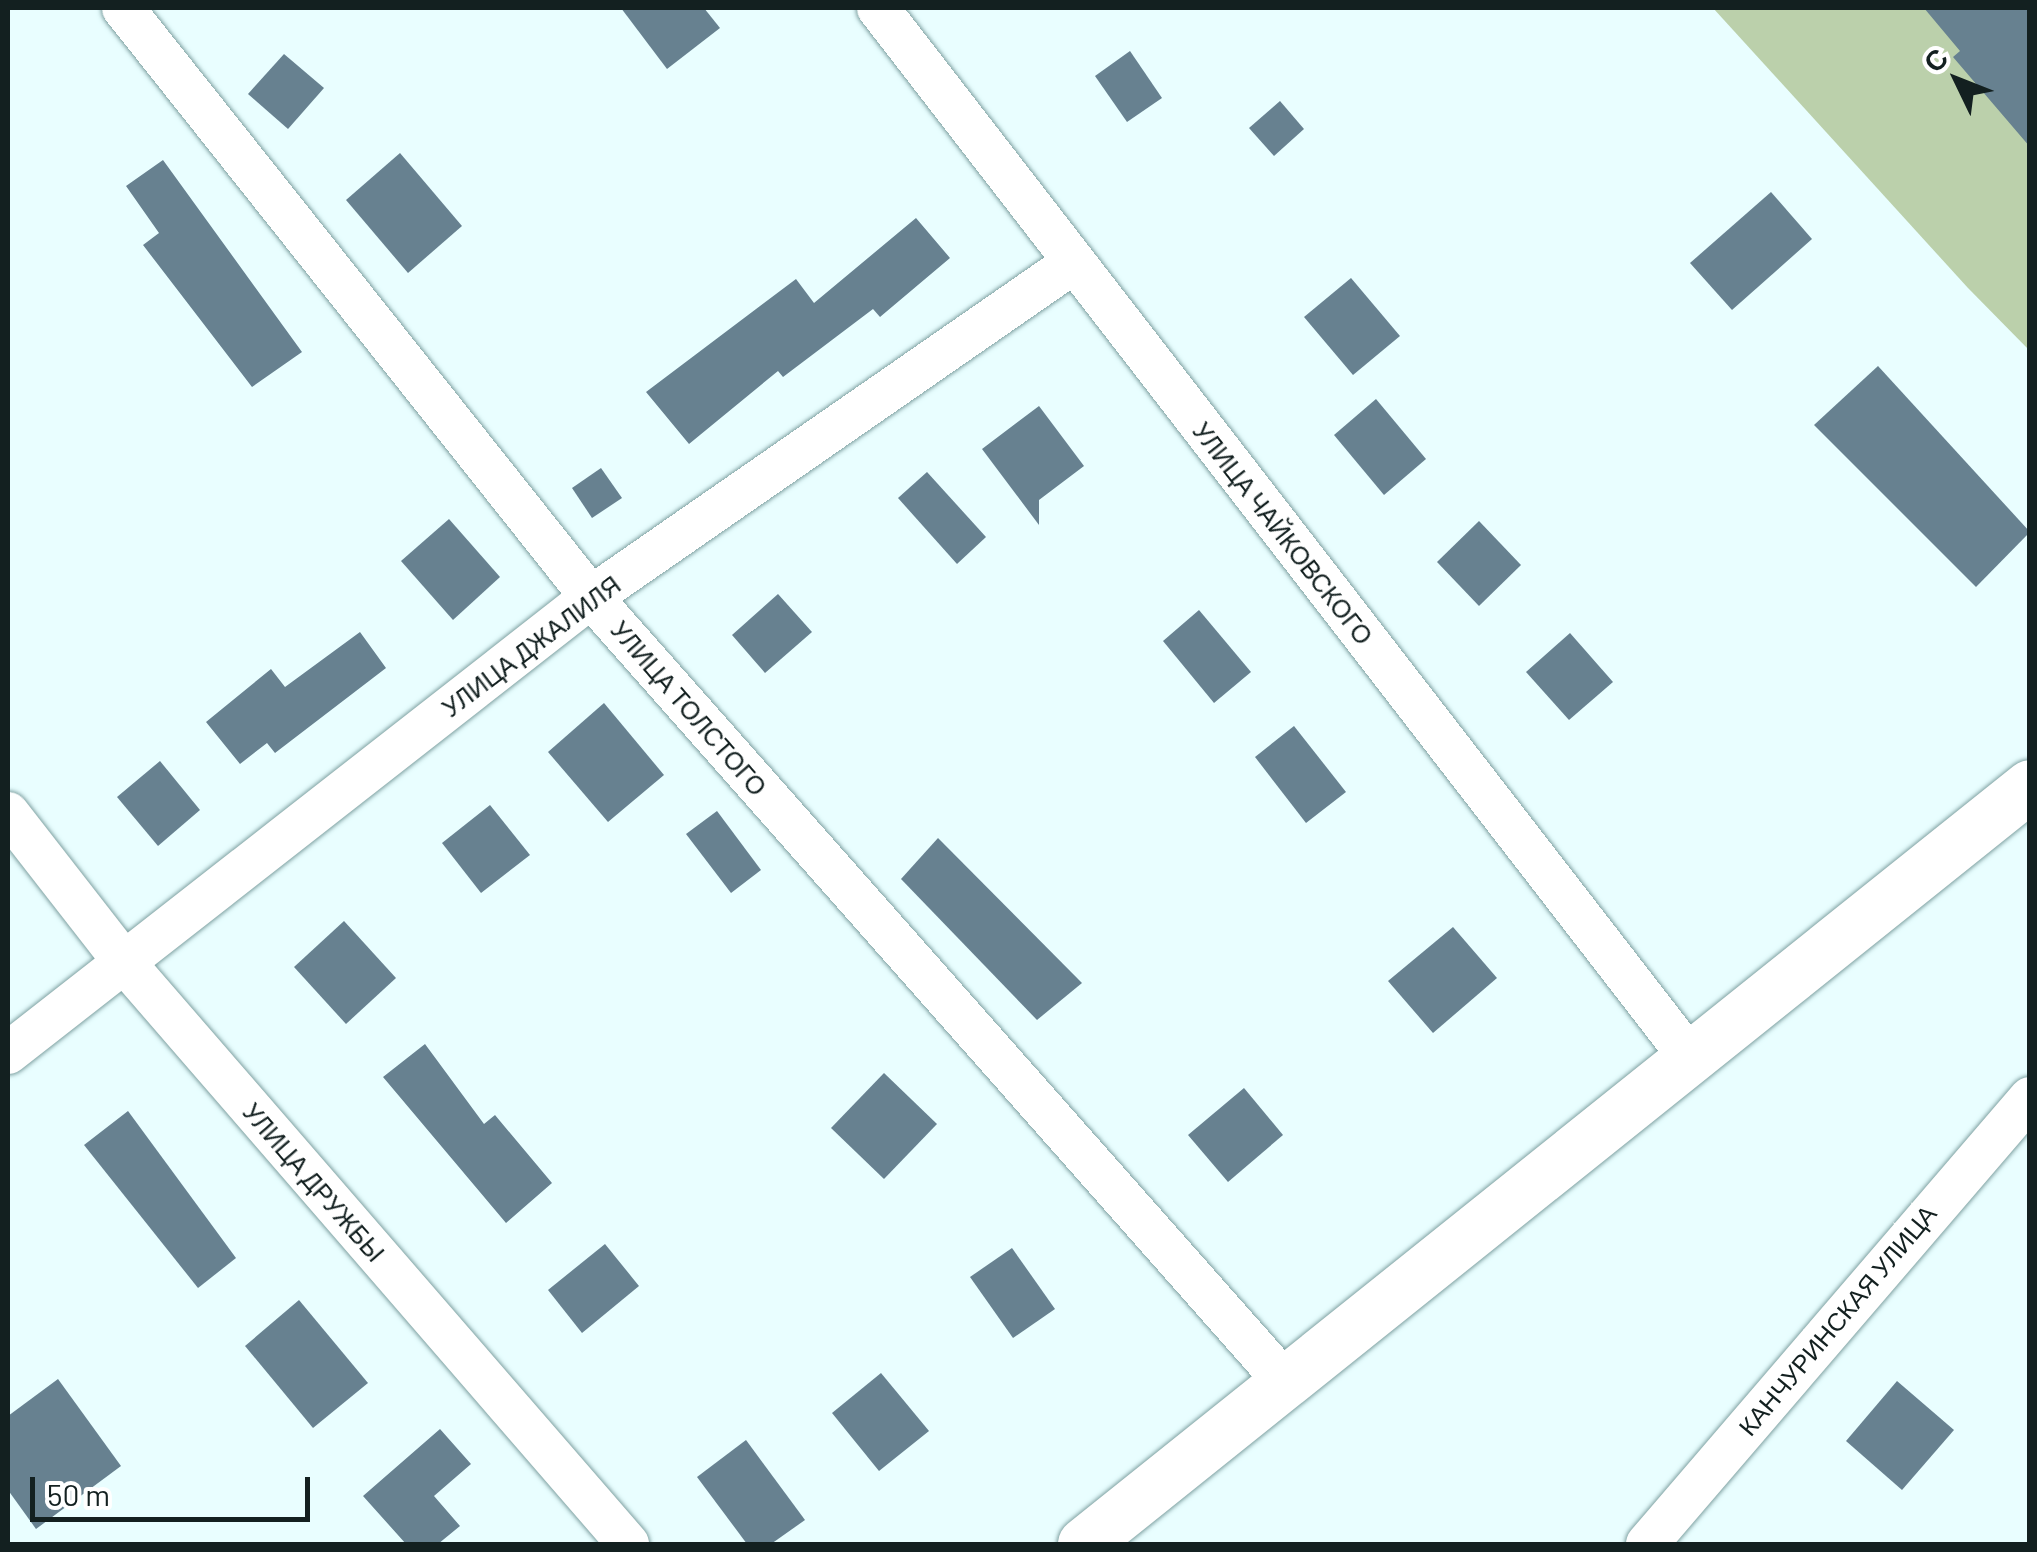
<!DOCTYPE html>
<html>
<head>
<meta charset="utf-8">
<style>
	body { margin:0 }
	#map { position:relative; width:2037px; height:1552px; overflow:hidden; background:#e9feff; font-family:Barlow,sans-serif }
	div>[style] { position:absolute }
	.green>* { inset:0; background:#bbd0ab }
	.building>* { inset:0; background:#678190 }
	.roads { filter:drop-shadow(0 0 2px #7fa1a2) drop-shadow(0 0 2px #7fa1a2) }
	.minor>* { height:42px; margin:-21px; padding:0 21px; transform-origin:21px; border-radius:21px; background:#fff }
	.major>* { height:52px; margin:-26px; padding:0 26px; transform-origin:26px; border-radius:26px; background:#fff }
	span { translate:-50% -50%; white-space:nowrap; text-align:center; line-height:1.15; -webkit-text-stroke:8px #fff; paint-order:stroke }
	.street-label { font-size:25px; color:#132020 }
	.frame { position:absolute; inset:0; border:10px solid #132020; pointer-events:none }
	.north { position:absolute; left:1907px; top:30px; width:100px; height:100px; -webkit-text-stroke:8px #fff; paint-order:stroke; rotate:313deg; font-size:28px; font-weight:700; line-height:40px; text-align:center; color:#132020 }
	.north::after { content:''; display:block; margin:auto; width:35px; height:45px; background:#132020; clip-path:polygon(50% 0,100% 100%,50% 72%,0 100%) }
	.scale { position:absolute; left:30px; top:1477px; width:280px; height:45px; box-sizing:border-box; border:5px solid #132020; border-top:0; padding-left:12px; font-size:30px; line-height:35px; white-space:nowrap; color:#132020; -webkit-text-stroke:8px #fff; paint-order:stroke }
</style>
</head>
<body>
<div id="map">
	<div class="green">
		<div style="clip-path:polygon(1713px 8px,2029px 8px,2029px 350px,1968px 288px)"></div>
	</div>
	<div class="building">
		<div style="clip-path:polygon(621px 8px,704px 8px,720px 28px,667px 69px)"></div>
		<div style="clip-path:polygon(1924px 8px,2030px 8px,2030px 147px,1953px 57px,1960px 51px)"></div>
		<div style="clip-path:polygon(1130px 51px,1162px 98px,1127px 122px,1095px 76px)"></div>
		<div style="clip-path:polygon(284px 54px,324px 88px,288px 129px,248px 94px)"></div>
		<div style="clip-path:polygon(1280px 101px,1304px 129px,1274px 156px,1249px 128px)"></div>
		<div style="clip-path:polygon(400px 153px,462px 226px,408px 273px,346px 200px)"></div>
		<div style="clip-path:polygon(163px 160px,302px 352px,252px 387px,143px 245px,159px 233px,126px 186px)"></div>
		<div style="clip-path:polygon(1771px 192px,1812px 239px,1732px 310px,1690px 263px)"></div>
		<div style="clip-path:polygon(916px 218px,950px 258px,880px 317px,873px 309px,783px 377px,778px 371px,689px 444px,646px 392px,796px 279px,814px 303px)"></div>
		<div style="clip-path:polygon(1351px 278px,1400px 336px,1353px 375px,1304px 317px)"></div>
		<div style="clip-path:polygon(1878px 366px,2030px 532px,1976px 587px,1814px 425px)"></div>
		<div style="clip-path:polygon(1376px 399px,1426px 459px,1384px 495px,1334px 435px)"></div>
		<div style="clip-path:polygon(1039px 406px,1084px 466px,1039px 500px,1039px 525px,982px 449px)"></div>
		<div style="clip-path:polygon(601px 468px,622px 498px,592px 518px,572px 488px)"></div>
		<div style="clip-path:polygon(927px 472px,986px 537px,957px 564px,898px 498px)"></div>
		<div style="clip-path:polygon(449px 519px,500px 577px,453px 620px,401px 561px)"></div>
		<div style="clip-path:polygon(1479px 521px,1521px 565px,1479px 606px,1437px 562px)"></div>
		<div style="clip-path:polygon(778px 594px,812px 632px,765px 673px,732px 635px)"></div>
		<div style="clip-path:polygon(1199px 610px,1251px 672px,1214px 703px,1163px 641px)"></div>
		<div style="clip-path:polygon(360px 632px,386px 668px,275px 753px,267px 743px,240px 764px,206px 722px,271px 669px,285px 687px)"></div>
		<div style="clip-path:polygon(1570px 633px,1613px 682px,1569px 720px,1526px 672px)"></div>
		<div style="clip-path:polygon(604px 703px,664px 775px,608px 822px,548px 752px)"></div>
		<div style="clip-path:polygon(1294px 726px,1346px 792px,1306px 823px,1255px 757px)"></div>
		<div style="clip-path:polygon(160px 761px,200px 810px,158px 846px,117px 797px)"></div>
		<div style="clip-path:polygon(490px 805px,530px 855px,481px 893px,442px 843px)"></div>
		<div style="clip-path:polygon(717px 811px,761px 870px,731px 893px,686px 834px)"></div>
		<div style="clip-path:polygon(938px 838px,1082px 983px,1037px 1020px,901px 879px)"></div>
		<div style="clip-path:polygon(344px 921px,396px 978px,346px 1024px,294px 967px)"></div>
		<div style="clip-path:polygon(1453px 927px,1497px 978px,1433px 1033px,1388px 981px)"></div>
		<div style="clip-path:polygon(425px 1044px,484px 1124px,495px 1115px,552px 1183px,506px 1223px,383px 1077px)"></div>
		<div style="clip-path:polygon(884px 1073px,937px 1124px,884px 1179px,831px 1128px)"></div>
		<div style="clip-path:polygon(1244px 1088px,1283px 1135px,1228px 1182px,1188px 1135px)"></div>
		<div style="clip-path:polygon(128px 1111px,236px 1258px,198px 1288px,84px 1145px)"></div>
		<div style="clip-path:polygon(605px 1244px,639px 1286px,582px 1333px,548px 1290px)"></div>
		<div style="clip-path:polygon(1012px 1248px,1055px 1309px,1013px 1338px,970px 1277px)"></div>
		<div style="clip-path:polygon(299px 1300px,368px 1383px,313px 1428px,245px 1346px)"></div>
		<div style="clip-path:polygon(881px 1373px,929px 1431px,879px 1471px,832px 1413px)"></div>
		<div style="clip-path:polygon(58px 1379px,121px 1466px,36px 1529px,8px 1490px,8px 1416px)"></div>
		<div style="clip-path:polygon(1897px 1381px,1954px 1430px,1902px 1490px,1846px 1441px)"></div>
		<div style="clip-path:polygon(440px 1429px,471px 1464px,434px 1496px,460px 1526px,438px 1544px,406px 1544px,363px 1496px)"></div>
		<div style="clip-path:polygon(746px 1440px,805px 1520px,771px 1544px,747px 1544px,697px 1477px)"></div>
	</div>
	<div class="roads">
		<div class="minor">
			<div style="left:123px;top:8px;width:752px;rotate:51.53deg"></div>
			<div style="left:591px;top:597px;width:1049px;rotate:48.52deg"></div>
			<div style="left:878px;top:8px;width:1327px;rotate:52.28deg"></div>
			<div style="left:8px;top:813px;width:189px;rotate:52.1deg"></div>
			<div style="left:124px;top:962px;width:770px;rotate:49.11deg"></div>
			<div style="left:8px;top:1053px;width:740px;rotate:-38.03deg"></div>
			<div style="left:591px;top:597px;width:586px;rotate:-34.72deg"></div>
			<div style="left:1647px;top:1544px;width:588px;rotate:-49.35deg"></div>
		</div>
		<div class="major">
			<div style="left:1084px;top:1544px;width:1212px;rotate:-38.7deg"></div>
		</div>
	</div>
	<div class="street-label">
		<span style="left:1283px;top:533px;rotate:52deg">УЛИЦА ЧАЙКОВСКОГО</span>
		<span style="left:531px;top:646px;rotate:-37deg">УЛИЦА ДЖАЛИЛЯ</span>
		<span style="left:689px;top:708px;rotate:49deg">УЛИЦА ТОЛСТОГО</span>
		<span style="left:314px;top:1182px;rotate:49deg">УЛИЦА ДРУЖБЫ</span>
		<span style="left:1837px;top:1320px;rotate:-50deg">КАНЧУРИНСКАЯ УЛИЦА</span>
	</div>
	<div class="frame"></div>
	<div class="north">С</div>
	<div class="scale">50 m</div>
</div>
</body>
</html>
